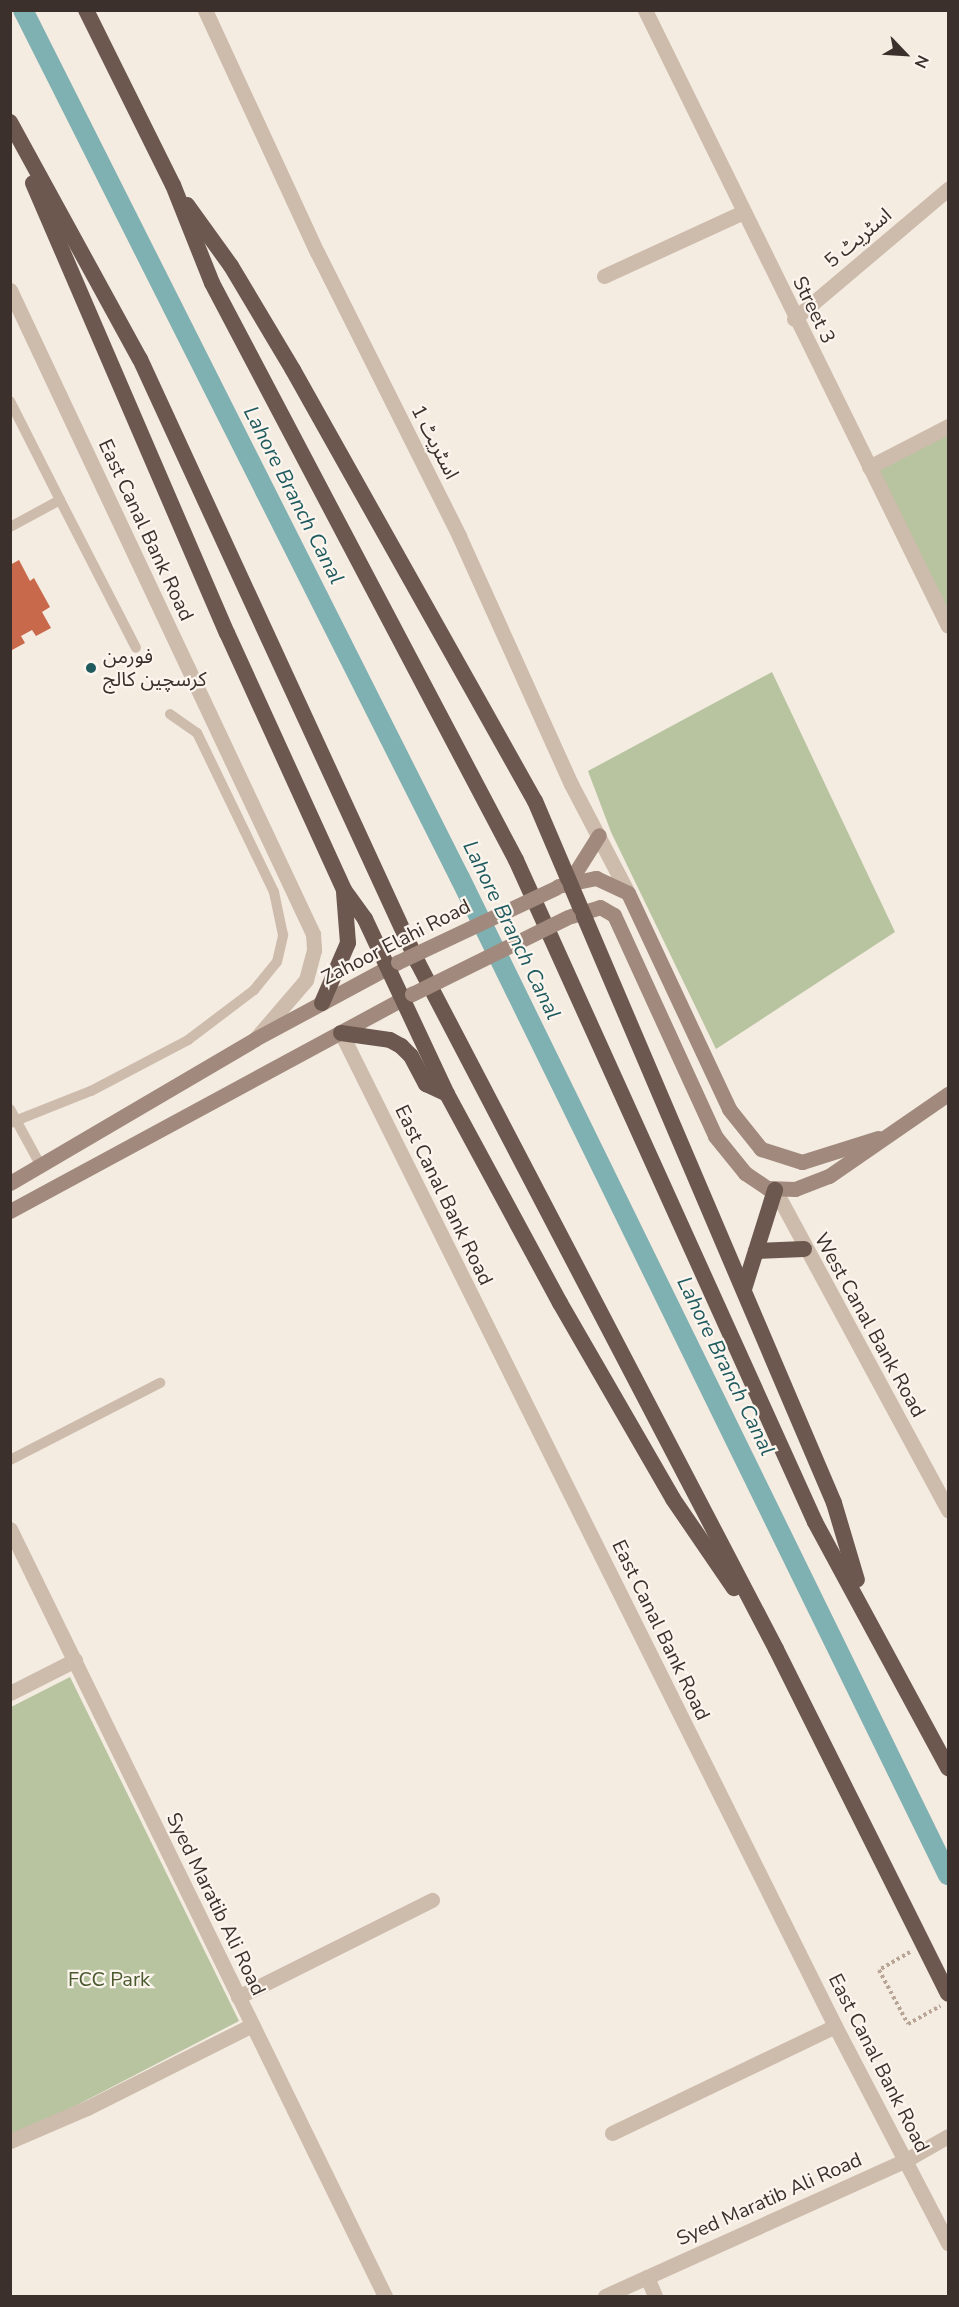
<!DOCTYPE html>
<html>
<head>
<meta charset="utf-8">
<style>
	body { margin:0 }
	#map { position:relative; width:959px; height:2307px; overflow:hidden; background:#f4ebe1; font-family:"Nunito Sans","Noto Sans Arabic",sans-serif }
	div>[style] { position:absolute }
	.green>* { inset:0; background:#b8c4a0 }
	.canal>* { height:20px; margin:-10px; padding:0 10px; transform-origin:10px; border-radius:10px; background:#7fb0b2 }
	.building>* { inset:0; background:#c8694b }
	.path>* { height:4px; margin-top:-2px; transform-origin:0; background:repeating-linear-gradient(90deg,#b9a596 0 3px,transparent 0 6px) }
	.service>* { height:10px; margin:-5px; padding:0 5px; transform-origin:5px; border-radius:5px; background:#cdbbac }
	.minor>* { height:15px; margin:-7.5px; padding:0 7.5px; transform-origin:7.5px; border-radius:7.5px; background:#cdbbac }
	.tertiary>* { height:15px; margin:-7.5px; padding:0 7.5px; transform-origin:7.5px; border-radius:7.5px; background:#cdbbac }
	.secondary>* { height:15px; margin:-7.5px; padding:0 7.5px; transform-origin:7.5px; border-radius:7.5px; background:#a18a7d }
	.trunk>* { height:16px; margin:-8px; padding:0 8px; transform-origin:8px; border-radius:8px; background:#6c584f }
	.secondary-bridge>* { height:15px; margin:-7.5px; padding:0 7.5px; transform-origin:7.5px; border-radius:7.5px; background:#a18a7d }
	.dots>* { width:16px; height:16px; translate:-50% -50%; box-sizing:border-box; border:3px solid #fbf5ee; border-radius:50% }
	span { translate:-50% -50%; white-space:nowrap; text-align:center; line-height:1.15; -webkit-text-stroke:4.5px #fbf5ee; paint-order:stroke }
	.street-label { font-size:20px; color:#3b302b }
	.poi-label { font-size:20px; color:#3b302b }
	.left { translate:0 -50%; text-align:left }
	.park-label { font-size:20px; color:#4a5a2e }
	.water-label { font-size:21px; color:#1f5a5e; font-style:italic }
	.frame { position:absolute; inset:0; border:12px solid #3b302b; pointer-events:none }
	.north { position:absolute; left:875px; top:24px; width:60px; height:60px; -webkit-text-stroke:4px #fbf5ee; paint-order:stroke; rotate:115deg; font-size:16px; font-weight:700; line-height:24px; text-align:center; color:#3b302b }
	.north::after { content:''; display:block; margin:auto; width:21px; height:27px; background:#3b302b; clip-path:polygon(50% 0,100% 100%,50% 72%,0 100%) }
</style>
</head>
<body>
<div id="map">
	<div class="green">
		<div style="clip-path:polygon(948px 425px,948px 626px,869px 467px)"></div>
		<div style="clip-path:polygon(772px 672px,895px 932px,716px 1049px,611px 832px,588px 771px)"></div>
		<div style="clip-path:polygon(70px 1677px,239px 2021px,56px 2116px,11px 2134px,11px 1707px)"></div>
	</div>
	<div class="canal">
		<div style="left:23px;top:10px;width:972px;rotate:63.28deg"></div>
		<div style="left:460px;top:878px;width:1110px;rotate:63.92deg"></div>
	</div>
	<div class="building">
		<div style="clip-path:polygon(19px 560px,30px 581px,34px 578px,50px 607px,42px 612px,51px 628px,36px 636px,32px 630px,21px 636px,25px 643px,12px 650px,10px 565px)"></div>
	</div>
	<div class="path">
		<div style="left:910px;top:1952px;width:36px;rotate:150deg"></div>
		<div style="left:879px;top:1970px;width:61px;rotate:61.8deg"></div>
		<div style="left:908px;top:2024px;width:37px;rotate:-29deg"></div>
	</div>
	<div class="service">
		<div style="left:10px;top:401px;width:111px;rotate:63.2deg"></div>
		<div style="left:60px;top:500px;width:57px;rotate:151.6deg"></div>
		<div style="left:60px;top:500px;width:166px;rotate:62.8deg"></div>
		<div style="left:10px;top:1109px;width:65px;rotate:61.5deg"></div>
		<div style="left:10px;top:1123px;width:87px;rotate:-21.6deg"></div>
		<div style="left:91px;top:1091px;width:110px;rotate:-27.7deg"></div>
		<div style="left:188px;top:1040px;width:83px;rotate:-37.1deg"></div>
		<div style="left:254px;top:990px;width:36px;rotate:-51deg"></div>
		<div style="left:277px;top:962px;width:28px;rotate:-77deg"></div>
		<div style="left:283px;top:935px;width:44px;rotate:-101.8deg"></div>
		<div style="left:274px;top:892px;width:177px;rotate:-115.8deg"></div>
		<div style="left:197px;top:733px;width:33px;rotate:-145deg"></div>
		<div style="left:10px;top:1460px;width:169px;rotate:-27.2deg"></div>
	</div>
	<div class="minor">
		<div style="left:645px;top:10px;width:686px;rotate:63.81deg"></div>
		<div style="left:604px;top:276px;width:153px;rotate:-24.7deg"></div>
		<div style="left:10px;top:290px;width:712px;rotate:64.8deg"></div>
		<div style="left:313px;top:934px;width:16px;rotate:86deg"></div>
		<div style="left:314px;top:950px;width:31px;rotate:105deg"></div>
		<div style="left:306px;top:980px;width:75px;rotate:130.7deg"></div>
		<div style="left:794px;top:319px;width:202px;rotate:-40.2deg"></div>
		<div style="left:869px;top:467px;width:89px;rotate:-27.4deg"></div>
		<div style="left:341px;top:1033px;width:1109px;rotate:63.55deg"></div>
		<div style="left:835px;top:2026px;width:245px;rotate:62.5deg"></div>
		<div style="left:775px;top:1190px;width:364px;rotate:61.6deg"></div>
		<div style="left:10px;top:1529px;width:854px;rotate:63.95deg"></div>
		<div style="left:10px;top:1693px;width:73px;rotate:-26.9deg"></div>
		<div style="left:238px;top:1997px;width:217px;rotate:-26.6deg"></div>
		<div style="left:612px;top:2133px;width:247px;rotate:-25.6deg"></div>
		<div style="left:10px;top:2141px;width:84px;rotate:-23.2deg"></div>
		<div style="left:87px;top:2108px;width:185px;rotate:-26.7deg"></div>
		<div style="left:647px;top:2277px;width:21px;rotate:67deg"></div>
		<div style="left:605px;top:2296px;width:330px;rotate:-24.3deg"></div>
		<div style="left:906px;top:2160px;width:48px;rotate:-29.7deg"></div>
	</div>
	<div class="tertiary">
		<div style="left:205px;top:10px;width:267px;rotate:65.2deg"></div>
		<div style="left:317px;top:252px;width:318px;rotate:63.4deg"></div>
		<div style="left:459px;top:536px;width:272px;rotate:65.7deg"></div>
		<div style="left:571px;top:784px;width:123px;rotate:62.4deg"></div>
	</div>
	<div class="secondary">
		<div style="left:570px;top:881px;width:54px;rotate:-57.8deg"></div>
		<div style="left:558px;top:886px;width:39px;rotate:-12deg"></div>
		<div style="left:596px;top:878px;width:35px;rotate:25deg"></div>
		<div style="left:628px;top:893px;width:238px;rotate:64.9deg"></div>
		<div style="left:729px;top:1109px;width:51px;rotate:51.3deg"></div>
		<div style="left:761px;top:1149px;width:43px;rotate:17.6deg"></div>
		<div style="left:802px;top:1162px;width:80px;rotate:-17.5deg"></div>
		<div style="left:571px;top:916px;width:30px;rotate:-17deg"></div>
		<div style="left:600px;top:907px;width:16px;rotate:30deg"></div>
		<div style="left:614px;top:915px;width:243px;rotate:65.4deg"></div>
		<div style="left:715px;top:1136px;width:48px;rotate:51deg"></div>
		<div style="left:745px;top:1173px;width:27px;rotate:34deg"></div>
		<div style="left:767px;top:1188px;width:28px;rotate:2deg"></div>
		<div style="left:795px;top:1189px;width:36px;rotate:-21deg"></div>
		<div style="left:829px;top:1176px;width:145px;rotate:-34.6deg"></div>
		<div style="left:10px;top:1183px;width:284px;rotate:-30.4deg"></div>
		<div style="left:255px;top:1039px;width:162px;rotate:-28.3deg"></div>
		<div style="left:10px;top:1211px;width:457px;rotate:-28.4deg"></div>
	</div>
	<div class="trunk">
		<div style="left:86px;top:10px;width:195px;rotate:63.6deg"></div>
		<div style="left:173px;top:185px;width:105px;rotate:68.3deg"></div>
		<div style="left:212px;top:283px;width:652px;rotate:62.22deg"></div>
		<div style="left:516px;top:860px;width:726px;rotate:65.69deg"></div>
		<div style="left:815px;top:1522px;width:280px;rotate:61.6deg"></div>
		<div style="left:10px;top:122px;width:270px;rotate:61.3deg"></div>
		<div style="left:140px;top:359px;width:665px;rotate:65.29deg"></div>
		<div style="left:418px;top:963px;width:774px;rotate:62.44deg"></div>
		<div style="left:776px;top:1649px;width:385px;rotate:63.5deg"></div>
		<div style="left:33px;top:183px;width:490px;rotate:66.7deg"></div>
		<div style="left:227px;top:633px;width:282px;rotate:65.5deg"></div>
		<div style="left:344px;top:890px;width:36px;rotate:54deg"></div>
		<div style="left:365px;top:919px;width:193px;rotate:64.9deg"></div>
		<div style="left:447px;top:1094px;width:238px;rotate:61.6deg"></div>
		<div style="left:560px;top:1303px;width:226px;rotate:60deg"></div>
		<div style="left:673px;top:1499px;width:108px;rotate:55.6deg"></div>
		<div style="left:187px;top:205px;width:75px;rotate:54.2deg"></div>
		<div style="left:231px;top:266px;width:121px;rotate:59.2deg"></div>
		<div style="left:293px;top:370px;width:494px;rotate:60.7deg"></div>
		<div style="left:535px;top:801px;width:763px;rotate:66.93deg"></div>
		<div style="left:834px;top:1503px;width:80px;rotate:73.4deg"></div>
		<div style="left:322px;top:1003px;width:65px;rotate:-66.6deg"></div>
		<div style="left:348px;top:943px;width:51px;rotate:-94.5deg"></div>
		<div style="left:341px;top:1033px;width:49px;rotate:8.1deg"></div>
		<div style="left:390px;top:1040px;width:13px;rotate:29deg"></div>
		<div style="left:401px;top:1046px;width:14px;rotate:45deg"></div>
		<div style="left:411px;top:1056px;width:32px;rotate:62deg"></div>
		<div style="left:426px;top:1084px;width:23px;rotate:25deg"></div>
		<div style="left:756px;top:1251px;width:48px;rotate:-2.4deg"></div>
		<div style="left:744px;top:1289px;width:104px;rotate:-72.6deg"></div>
	</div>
	<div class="secondary-bridge">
		<div style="left:398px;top:962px;width:174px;rotate:-25.2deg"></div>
		<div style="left:412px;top:994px;width:174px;rotate:-26.3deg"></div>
	</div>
	<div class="dots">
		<div style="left:91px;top:668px;background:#1f5a5e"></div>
	</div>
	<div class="street-label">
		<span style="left:858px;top:238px;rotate:-40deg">اسٹریٹ 5</span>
		<span style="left:814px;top:310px;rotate:64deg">Street 3</span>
		<span style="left:435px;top:442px;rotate:63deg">اسٹریٹ 1</span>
		<span style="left:146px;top:530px;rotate:65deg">East Canal Bank Road</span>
		<span style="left:396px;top:942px;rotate:-27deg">Zahoor Elahi Road</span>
		<span style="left:444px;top:1195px;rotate:64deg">East Canal Bank Road</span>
		<span style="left:870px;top:1325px;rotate:61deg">West Canal Bank Road</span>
		<span style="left:661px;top:1630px;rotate:64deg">East Canal Bank Road</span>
		<span style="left:216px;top:1904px;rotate:64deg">Syed Maratib Ali Road</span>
		<span style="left:879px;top:2063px;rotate:63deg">East Canal Bank Road</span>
		<span style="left:769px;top:2199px;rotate:-24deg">Syed Maratib Ali Road</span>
	</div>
	<div class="poi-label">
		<span class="left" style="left:103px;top:668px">فورمن<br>کرسچین کالج</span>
	</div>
	<div class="park-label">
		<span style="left:109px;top:1979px">FCC Park</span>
	</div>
	<div class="water-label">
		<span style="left:294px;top:495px;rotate:63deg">Lahore Branch Canal</span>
		<span style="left:512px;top:930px;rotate:64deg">Lahore Branch Canal</span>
		<span style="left:726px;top:1366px;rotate:64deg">Lahore Branch Canal</span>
	</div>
	<div class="frame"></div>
	<div class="north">N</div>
</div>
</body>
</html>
